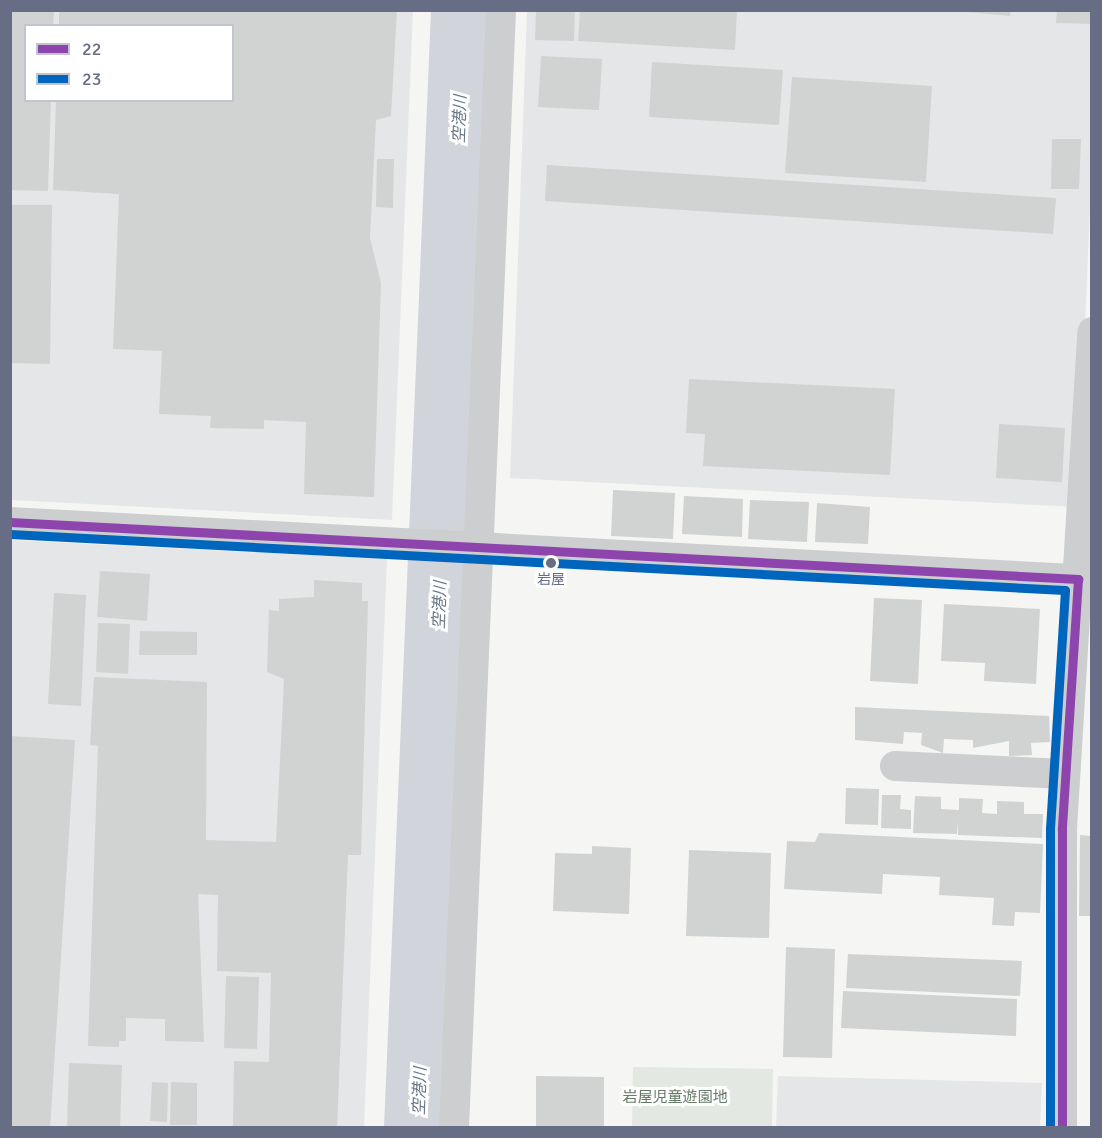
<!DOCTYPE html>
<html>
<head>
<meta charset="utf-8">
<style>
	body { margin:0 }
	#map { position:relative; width:1102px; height:1138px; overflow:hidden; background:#f5f6f4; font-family:Signika,"Noto Sans JP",sans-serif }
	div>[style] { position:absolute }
	.built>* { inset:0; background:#e5e6e7 }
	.green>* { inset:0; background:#e3e8e3 }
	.river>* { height:68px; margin:-34px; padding:0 34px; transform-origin:34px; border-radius:34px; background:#d1d4da }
	.building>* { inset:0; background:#d1d2d2 }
	.street>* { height:30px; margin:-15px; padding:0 15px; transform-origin:15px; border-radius:15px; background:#cdcecf }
	.bus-1>* { height:9px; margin:-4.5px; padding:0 4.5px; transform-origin:4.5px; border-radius:4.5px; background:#8e44ad }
	.bus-2>* { height:9px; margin:-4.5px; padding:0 4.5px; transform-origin:4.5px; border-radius:4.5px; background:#0065bd }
	.dots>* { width:16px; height:16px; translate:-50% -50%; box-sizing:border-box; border:3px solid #fff; border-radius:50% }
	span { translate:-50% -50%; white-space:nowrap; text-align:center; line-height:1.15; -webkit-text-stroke:6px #fff; paint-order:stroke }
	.bus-label { font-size:14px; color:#666d84 }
	.park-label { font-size:15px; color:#657b67 }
	.water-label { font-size:16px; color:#677487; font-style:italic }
	.frame { position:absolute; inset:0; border:12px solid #666d84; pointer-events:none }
	.legend { position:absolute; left:24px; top:24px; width:210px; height:78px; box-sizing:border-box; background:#fff; border:2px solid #c2c5ce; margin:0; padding:8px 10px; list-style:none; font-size:18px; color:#666d84 }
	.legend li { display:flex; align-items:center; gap:12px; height:30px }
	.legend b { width:30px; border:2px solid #c2c5ce }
</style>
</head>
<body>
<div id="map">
	<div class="built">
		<div style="clip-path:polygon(evenodd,10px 11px,413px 11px,392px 520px,11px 500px,10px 11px,26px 26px,232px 26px,232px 100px,26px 100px,26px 26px)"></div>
		<div style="clip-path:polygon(527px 11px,1091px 11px,1091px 187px,1077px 507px,510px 478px)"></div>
		<div style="clip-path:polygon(10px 540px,387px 559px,364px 1127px,11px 1127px)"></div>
		<div style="clip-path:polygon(778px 1076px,1042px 1083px,1040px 1127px,776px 1127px)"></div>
	</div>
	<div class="green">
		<div style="clip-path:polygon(633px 1067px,773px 1069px,772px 1127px,632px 1127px)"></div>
	</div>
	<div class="river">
		<div style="left:418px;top:1128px;width:1119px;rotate:-87.59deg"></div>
	</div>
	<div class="building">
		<div style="clip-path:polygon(10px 10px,54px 10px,53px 26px,26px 26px,26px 100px,51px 100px,48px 191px,10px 190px)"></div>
		<div style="clip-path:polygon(59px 10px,397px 10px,391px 116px,376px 120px,370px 238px,381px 283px,374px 497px,304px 494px,306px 422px,264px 420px,264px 429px,210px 428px,211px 416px,159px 414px,162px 351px,113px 349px,119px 194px,53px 190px,56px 100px,232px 100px,232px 26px,59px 26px)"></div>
		<div style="clip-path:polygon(536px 10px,575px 10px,574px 41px,535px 40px)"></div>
		<div style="clip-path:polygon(580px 10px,737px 10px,735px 50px,578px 41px)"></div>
		<div style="clip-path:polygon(947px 10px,1011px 10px,1010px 16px)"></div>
		<div style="clip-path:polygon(1057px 10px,1092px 10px,1092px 24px,1056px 23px)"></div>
		<div style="clip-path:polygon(541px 56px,602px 59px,599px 110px,538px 107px)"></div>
		<div style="clip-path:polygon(652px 62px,783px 70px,779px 125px,649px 117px)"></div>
		<div style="clip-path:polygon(792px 77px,932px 86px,926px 182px,785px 173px)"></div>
		<div style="clip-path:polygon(1052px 139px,1081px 139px,1079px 189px,1051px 189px)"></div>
		<div style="clip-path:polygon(377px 159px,394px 159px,393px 208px,376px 207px)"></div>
		<div style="clip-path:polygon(547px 165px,1056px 198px,1053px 234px,545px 201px)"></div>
		<div style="clip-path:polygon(10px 205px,52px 205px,50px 364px,10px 363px)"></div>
		<div style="clip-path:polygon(689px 379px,895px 389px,890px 475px,703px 466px,705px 434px,686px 433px)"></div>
		<div style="clip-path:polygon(999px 424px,1065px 428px,1062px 482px,996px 478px)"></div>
		<div style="clip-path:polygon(613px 490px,675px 493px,673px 539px,611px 536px)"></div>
		<div style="clip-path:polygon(684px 496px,743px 499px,742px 537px,682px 534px)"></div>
		<div style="clip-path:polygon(750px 500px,809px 502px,807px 542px,748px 539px)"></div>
		<div style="clip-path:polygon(817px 503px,870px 507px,868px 544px,815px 542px)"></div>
		<div style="clip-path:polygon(100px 571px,150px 574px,147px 621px,97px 617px)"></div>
		<div style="clip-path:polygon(314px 580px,362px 583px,362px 601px,368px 601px,361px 855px,348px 855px,337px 1128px,233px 1127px,234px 1061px,269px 1062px,271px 973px,217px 971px,218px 895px,198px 894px,204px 1042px,165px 1041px,165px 1019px,126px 1018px,126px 1041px,119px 1041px,119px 1047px,88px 1046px,98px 746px,90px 745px,94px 677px,207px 682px,206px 840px,276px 842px,284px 679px,267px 672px,269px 610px,279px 611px,279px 599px,314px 597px)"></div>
		<div style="clip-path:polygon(54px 593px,86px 595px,81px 706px,48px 704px)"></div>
		<div style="clip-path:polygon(874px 598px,922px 600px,918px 684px,870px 681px)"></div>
		<div style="clip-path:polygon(944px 604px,1040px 609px,1036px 684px,984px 681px,985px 663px,941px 661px)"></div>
		<div style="clip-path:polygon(98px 623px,130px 624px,128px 674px,96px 672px)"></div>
		<div style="clip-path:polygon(140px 631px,197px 632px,197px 655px,139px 655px)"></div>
		<div style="clip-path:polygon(855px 707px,1049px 716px,1050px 742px,1031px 743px,1032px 755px,1009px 756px,1009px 741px,973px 748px,973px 740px,944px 739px,943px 753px,921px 745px,922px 733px,904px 732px,903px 744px,855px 740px)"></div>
		<div style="clip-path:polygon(10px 736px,75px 740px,50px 1128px,10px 1128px)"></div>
		<div style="clip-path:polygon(846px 788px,879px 789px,878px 825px,845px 824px)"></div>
		<div style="clip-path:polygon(882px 795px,901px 795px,900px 809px,911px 810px,911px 829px,881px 828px)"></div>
		<div style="clip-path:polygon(915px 796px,941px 797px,941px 809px,959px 810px,959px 798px,983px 799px,982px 813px,997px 814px,997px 801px,1024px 802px,1024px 814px,1043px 814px,1042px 838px,958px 835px,958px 821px,957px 834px,913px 833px)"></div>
		<div style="clip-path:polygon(819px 833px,1043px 844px,1040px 913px,1015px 912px,1014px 926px,992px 925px,994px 898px,939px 895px,940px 877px,883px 874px,882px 894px,784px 889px,787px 841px,815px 842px)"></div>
		<div style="clip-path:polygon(1080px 835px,1092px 836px,1092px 916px,1079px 916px)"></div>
		<div style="clip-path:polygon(592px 846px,631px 848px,629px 914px,553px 911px,555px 853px,592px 854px)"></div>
		<div style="clip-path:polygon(689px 850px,771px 853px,769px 938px,686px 936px)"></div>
		<div style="clip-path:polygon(786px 947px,835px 949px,832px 1058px,783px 1057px)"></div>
		<div style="clip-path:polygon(848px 954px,1022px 961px,1020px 996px,846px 988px)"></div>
		<div style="clip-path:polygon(226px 976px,259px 977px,257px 1049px,224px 1048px)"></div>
		<div style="clip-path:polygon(843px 991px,1017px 999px,1016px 1036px,841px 1028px)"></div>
		<div style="clip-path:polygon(69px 1063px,122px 1065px,120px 1128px,67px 1128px)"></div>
		<div style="clip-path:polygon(536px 1076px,604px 1077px,604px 1128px,536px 1128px)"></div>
		<div style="clip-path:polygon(152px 1082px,168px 1083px,167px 1122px,150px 1121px)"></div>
		<div style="clip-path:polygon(171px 1082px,197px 1083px,197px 1125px,170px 1125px)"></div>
	</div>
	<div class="street">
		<div style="left:10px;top:522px;width:1084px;rotate:3.07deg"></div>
		<div style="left:895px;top:766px;width:170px;rotate:2.7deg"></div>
		<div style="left:454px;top:1128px;width:1119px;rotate:-87.59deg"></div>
		<div style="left:1062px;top:1128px;width:299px;rotate:-90deg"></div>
		<div style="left:1062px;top:829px;width:498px;rotate:-86.5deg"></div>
	</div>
	<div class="bus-1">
		<div style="left:10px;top:522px;width:1070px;rotate:3.06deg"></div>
		<div style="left:1078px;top:579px;width:251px;rotate:93.7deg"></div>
		<div style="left:1062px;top:829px;width:299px;rotate:90deg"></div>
	</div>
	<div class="bus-2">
		<div style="left:10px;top:534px;width:1056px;rotate:3.04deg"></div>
		<div style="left:1065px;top:590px;width:239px;rotate:93.6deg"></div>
		<div style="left:1050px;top:829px;width:299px;rotate:90deg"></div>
	</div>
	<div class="dots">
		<div style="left:551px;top:563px;background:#666d84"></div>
	</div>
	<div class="bus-label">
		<span style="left:551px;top:580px">岩屋</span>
	</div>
	<div class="park-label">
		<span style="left:675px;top:1098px">岩屋児童遊園地</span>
	</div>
	<div class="water-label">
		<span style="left:460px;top:119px;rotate:-88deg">空港川</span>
		<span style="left:440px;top:605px;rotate:-88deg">空港川</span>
		<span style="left:420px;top:1091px;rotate:-88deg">空港川</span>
	</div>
	<div class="frame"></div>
	<ul class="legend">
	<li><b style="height:8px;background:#8e44ad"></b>22</li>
	<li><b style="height:8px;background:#0065bd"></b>23</li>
	</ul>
</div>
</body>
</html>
